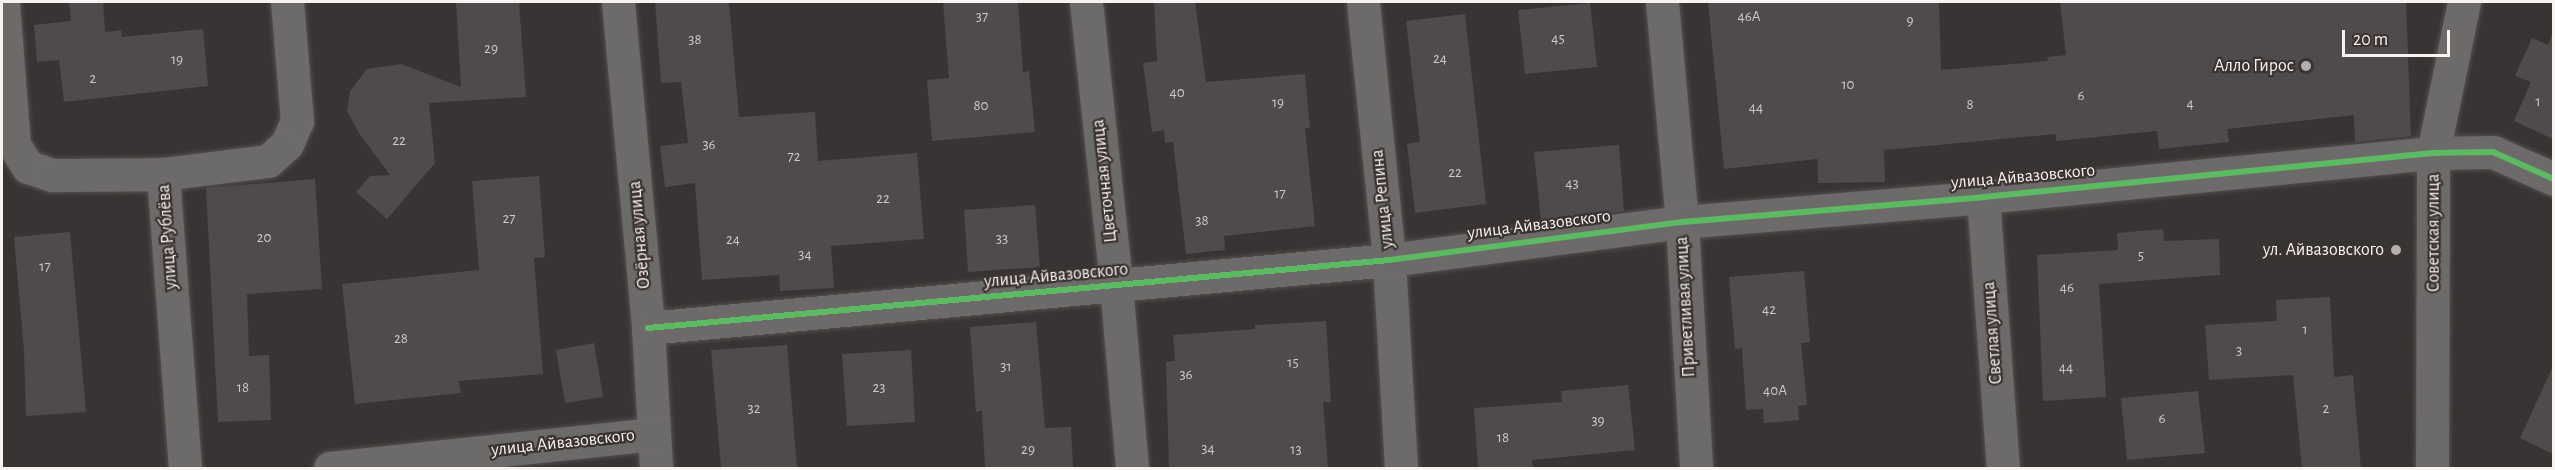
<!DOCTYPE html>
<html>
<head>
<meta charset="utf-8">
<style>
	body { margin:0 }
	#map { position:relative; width:2555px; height:470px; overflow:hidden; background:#393434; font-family:"Alegreya Sans",sans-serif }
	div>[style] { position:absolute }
	.building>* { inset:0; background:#4f4a4b }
	.roads { filter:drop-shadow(0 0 2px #54504f) drop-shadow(0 0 2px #54504f) }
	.minor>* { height:33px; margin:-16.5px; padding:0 16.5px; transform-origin:16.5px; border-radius:16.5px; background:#6d6a6a }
	.cycleway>* { height:6px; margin:-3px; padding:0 3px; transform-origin:3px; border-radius:3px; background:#5cba63 }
	.dots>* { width:16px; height:16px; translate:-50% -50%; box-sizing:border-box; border:3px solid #3b3232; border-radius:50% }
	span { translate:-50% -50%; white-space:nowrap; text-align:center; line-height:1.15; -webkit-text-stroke:4.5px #3b3232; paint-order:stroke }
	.number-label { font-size:15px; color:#cec8c8 }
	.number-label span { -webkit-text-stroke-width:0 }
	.poi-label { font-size:18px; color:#f8f2f1 }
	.right { translate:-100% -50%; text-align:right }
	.street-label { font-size:18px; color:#f8f2f1 }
	.frame { position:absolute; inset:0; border:3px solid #f8f2f1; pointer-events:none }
	.scale { position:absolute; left:2342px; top:30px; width:108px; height:27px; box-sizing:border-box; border:3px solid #f8f2f1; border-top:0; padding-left:8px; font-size:18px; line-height:21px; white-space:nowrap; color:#f8f2f1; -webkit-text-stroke:4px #3b3232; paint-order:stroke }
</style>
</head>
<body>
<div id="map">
	<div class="building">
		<div style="clip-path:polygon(69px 2px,103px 2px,105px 32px,121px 30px,122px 37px,203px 29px,208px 86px,64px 102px,59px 60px,37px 62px,34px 25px,71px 21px)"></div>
		<div style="clip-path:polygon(456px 2px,519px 2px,526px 97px,429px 103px,435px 163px,387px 219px,356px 192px,370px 176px,390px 175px,359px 133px,347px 111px,350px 91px,367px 69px,401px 64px,461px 87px)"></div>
		<div style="clip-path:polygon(672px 2px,729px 2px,739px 117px,815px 112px,818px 161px,917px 153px,924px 239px,831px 246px,834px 288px,780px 291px,779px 275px,702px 280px,695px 183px,665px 187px,660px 146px,688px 143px,681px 82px,661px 83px,655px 3px)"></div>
		<div style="clip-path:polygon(943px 2px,1018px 2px,1023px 72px,1029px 71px,1035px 132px,932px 141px,927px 80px,949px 78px)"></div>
		<div style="clip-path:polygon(1154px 2px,1195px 2px,1206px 82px,1305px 74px,1310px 128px,1305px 128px,1315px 226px,1224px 236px,1225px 250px,1186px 254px,1173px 142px,1165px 143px,1164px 130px,1152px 132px,1143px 63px,1157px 61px)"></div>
		<div style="clip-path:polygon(1708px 2px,1939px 2px,1941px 70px,2048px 61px,2047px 57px,2066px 55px,2060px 2px,2406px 2px,2411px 136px,2355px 142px,2354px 115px,2227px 129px,2229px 142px,2159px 149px,2157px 131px,2056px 141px,2056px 134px,1884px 150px,1885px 182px,1818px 183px,1818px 159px,1724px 169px)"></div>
		<div style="clip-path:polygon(1590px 3px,1597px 67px,1525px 74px,1518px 10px)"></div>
		<div style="clip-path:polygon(1465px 14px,1486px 204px,1415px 213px,1407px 144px,1420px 142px,1406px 21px)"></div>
		<div style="clip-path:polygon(2553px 32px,2553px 139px,2514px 121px,2531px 82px,2515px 76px,2532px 38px,2548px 45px)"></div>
		<div style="clip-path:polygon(1619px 145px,1624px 211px,1541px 221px,1534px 152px)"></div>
		<div style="clip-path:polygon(539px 176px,545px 257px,534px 258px,543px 374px,459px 381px,461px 393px,355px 404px,342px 284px,479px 270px,472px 181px)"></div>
		<div style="clip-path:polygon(315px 179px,322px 289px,247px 294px,249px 356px,269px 355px,271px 420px,218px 422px,206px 188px)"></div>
		<div style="clip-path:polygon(1035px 205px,1040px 267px,968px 272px,964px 210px)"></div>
		<div style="clip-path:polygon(2163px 229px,2164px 241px,2219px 239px,2220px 275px,2099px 284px,2106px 397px,2043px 401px,2037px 255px,2118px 250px,2117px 233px)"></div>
		<div style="clip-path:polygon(70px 232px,86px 412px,26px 416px,24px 351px,14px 237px)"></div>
		<div style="clip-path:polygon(1804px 271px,1810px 342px,1801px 343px,1807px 405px,1798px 406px,1799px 420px,1764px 423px,1763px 409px,1746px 410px,1742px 348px,1735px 349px,1729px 277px)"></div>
		<div style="clip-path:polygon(2330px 297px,2334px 377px,2353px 375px,2361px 468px,2302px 468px,2293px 375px,2209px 380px,2205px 325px,2277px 321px,2276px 300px)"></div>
		<div style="clip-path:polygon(1326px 321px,1331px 402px,1323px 402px,1328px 468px,1169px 468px,1166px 362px,1175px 361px,1173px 335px,1255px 329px,1255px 325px)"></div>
		<div style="clip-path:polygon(1036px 322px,1045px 428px,1071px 427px,1073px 468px,985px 468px,982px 411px,976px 412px,970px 327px)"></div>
		<div style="clip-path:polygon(594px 343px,603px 397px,565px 403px,556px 350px)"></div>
		<div style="clip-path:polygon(787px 345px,797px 468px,721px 468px,711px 350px)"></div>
		<div style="clip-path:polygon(911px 350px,915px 422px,847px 426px,842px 354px)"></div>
		<div style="clip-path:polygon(2553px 366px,2553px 454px,2520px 438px)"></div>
		<div style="clip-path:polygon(1628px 385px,1635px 450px,1532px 460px,1533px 468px,1478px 468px,1474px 408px,1562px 402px,1561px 391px)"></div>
		<div style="clip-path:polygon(2198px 391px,2205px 453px,2127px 460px,2121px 398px)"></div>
	</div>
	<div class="roads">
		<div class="minor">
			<div style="left:3px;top:2px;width:143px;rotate:85.6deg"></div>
			<div style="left:14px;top:145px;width:26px;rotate:58deg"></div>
			<div style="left:28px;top:167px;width:25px;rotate:18deg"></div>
			<div style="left:52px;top:175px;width:111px;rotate:-0.5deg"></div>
			<div style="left:618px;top:2px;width:327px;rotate:84.7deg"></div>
			<div style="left:648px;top:328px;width:140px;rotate:86.7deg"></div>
			<div style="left:1086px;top:2px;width:285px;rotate:83.9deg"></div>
			<div style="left:1116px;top:285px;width:184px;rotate:85deg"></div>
			<div style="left:1363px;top:2px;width:259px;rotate:84.2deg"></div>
			<div style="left:1389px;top:260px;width:208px;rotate:86.7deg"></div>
			<div style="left:1662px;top:2px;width:221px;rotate:84.8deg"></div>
			<div style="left:1682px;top:222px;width:246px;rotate:86.7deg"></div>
			<div style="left:1983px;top:197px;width:272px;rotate:85.8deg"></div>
			<div style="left:648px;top:328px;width:744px;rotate:-5.24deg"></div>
			<div style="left:1389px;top:260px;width:295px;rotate:-7.4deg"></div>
			<div style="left:1682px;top:222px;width:302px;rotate:-4.7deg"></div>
			<div style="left:1983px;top:197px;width:452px;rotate:-5.6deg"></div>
			<div style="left:2433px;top:153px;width:60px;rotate:-1deg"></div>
			<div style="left:2493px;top:152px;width:67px;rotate:23.9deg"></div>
			<div style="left:185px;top:468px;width:295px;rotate:-94.3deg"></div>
			<div style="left:163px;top:174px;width:106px;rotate:-7.1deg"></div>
			<div style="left:268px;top:161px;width:25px;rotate:-42deg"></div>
			<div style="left:287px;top:144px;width:25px;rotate:-67deg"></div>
			<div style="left:297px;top:121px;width:119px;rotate:-94.8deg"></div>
			<div style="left:330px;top:468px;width:325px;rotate:-6deg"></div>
			<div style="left:2432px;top:468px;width:315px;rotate:-89.8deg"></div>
			<div style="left:2433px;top:153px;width:154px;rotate:-78.4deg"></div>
		</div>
	</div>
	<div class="cycleway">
		<div style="left:648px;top:328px;width:744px;rotate:-5.24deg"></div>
		<div style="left:1389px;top:260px;width:295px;rotate:-7.4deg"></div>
		<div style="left:1682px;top:222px;width:302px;rotate:-4.7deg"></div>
		<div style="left:1983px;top:197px;width:452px;rotate:-5.6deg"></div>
		<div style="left:2433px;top:153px;width:60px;rotate:-1deg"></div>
		<div style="left:2493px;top:152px;width:67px;rotate:23.9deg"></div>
	</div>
	<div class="dots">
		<div style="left:2306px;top:66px;background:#b5b0af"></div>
		<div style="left:2396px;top:250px;background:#b5b0af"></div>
	</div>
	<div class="number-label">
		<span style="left:982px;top:17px">37</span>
		<span style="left:1749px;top:17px">46А</span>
		<span style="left:1910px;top:21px">9</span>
		<span style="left:1558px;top:39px">45</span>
		<span style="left:695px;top:40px">38</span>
		<span style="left:491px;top:49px">29</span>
		<span style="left:1440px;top:59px">24</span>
		<span style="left:177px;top:60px">19</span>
		<span style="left:93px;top:79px">2</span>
		<span style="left:1848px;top:85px">10</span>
		<span style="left:1177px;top:93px">40</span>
		<span style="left:2081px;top:96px">6</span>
		<span style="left:2538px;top:102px">1</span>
		<span style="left:1278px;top:103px">19</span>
		<span style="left:2190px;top:104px">4</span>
		<span style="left:1970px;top:105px">8</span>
		<span style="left:981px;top:106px">80</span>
		<span style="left:1756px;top:108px">44</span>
		<span style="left:399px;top:141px">22</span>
		<span style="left:709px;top:145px">36</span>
		<span style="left:794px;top:157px">72</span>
		<span style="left:1455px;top:173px">22</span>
		<span style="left:1572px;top:184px">43</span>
		<span style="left:1280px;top:194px">17</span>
		<span style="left:883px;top:199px">22</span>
		<span style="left:509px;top:219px">27</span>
		<span style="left:1202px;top:221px">38</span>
		<span style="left:264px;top:238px">20</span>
		<span style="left:1002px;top:239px">33</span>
		<span style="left:733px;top:240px">24</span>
		<span style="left:805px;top:255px">34</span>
		<span style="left:2141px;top:256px">5</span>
		<span style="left:45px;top:267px">17</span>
		<span style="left:2067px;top:288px">46</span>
		<span style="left:1769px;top:310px">42</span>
		<span style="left:2305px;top:330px">1</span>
		<span style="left:401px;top:339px">28</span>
		<span style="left:2239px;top:351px">3</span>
		<span style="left:1293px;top:363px">15</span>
		<span style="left:1006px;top:367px">31</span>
		<span style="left:2066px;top:368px">44</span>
		<span style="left:1186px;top:375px">36</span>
		<span style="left:243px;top:388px">18</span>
		<span style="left:879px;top:388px">23</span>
		<span style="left:1775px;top:391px">40А</span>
		<span style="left:754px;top:409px">32</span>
		<span style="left:2326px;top:409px">2</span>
		<span style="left:2162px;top:419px">6</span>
		<span style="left:1598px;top:421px">39</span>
		<span style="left:1503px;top:438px">18</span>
		<span style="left:1208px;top:449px">34</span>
		<span style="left:1028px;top:450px">29</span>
		<span style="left:1296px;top:450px">13</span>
	</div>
	<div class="poi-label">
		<span class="right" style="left:2294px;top:66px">Алло Гирос</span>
		<span class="right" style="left:2384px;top:250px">ул. Айвазовского</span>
	</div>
	<div class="street-label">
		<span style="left:2023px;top:177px;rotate:-5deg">улица Айвазовского</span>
		<span style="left:1105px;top:181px;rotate:-96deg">Цветочная улица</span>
		<span style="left:1383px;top:199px;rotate:-96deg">улица Репина</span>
		<span style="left:1539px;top:225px;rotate:-7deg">улица Айвазовского</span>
		<span style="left:2434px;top:233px;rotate:-90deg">Советская улица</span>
		<span style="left:640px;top:235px;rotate:-95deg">Озёрная улица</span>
		<span style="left:168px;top:237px;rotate:-94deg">улица Рублёва</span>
		<span style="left:1056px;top:276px;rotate:-5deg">улица Айвазовского</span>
		<span style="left:1686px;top:307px;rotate:-93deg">Приветливая улица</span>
		<span style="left:1993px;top:333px;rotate:-94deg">Светлая улица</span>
		<span style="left:563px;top:443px;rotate:-6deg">улица Айвазовского</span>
	</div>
	<div class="frame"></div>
	<div class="scale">20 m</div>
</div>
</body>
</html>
